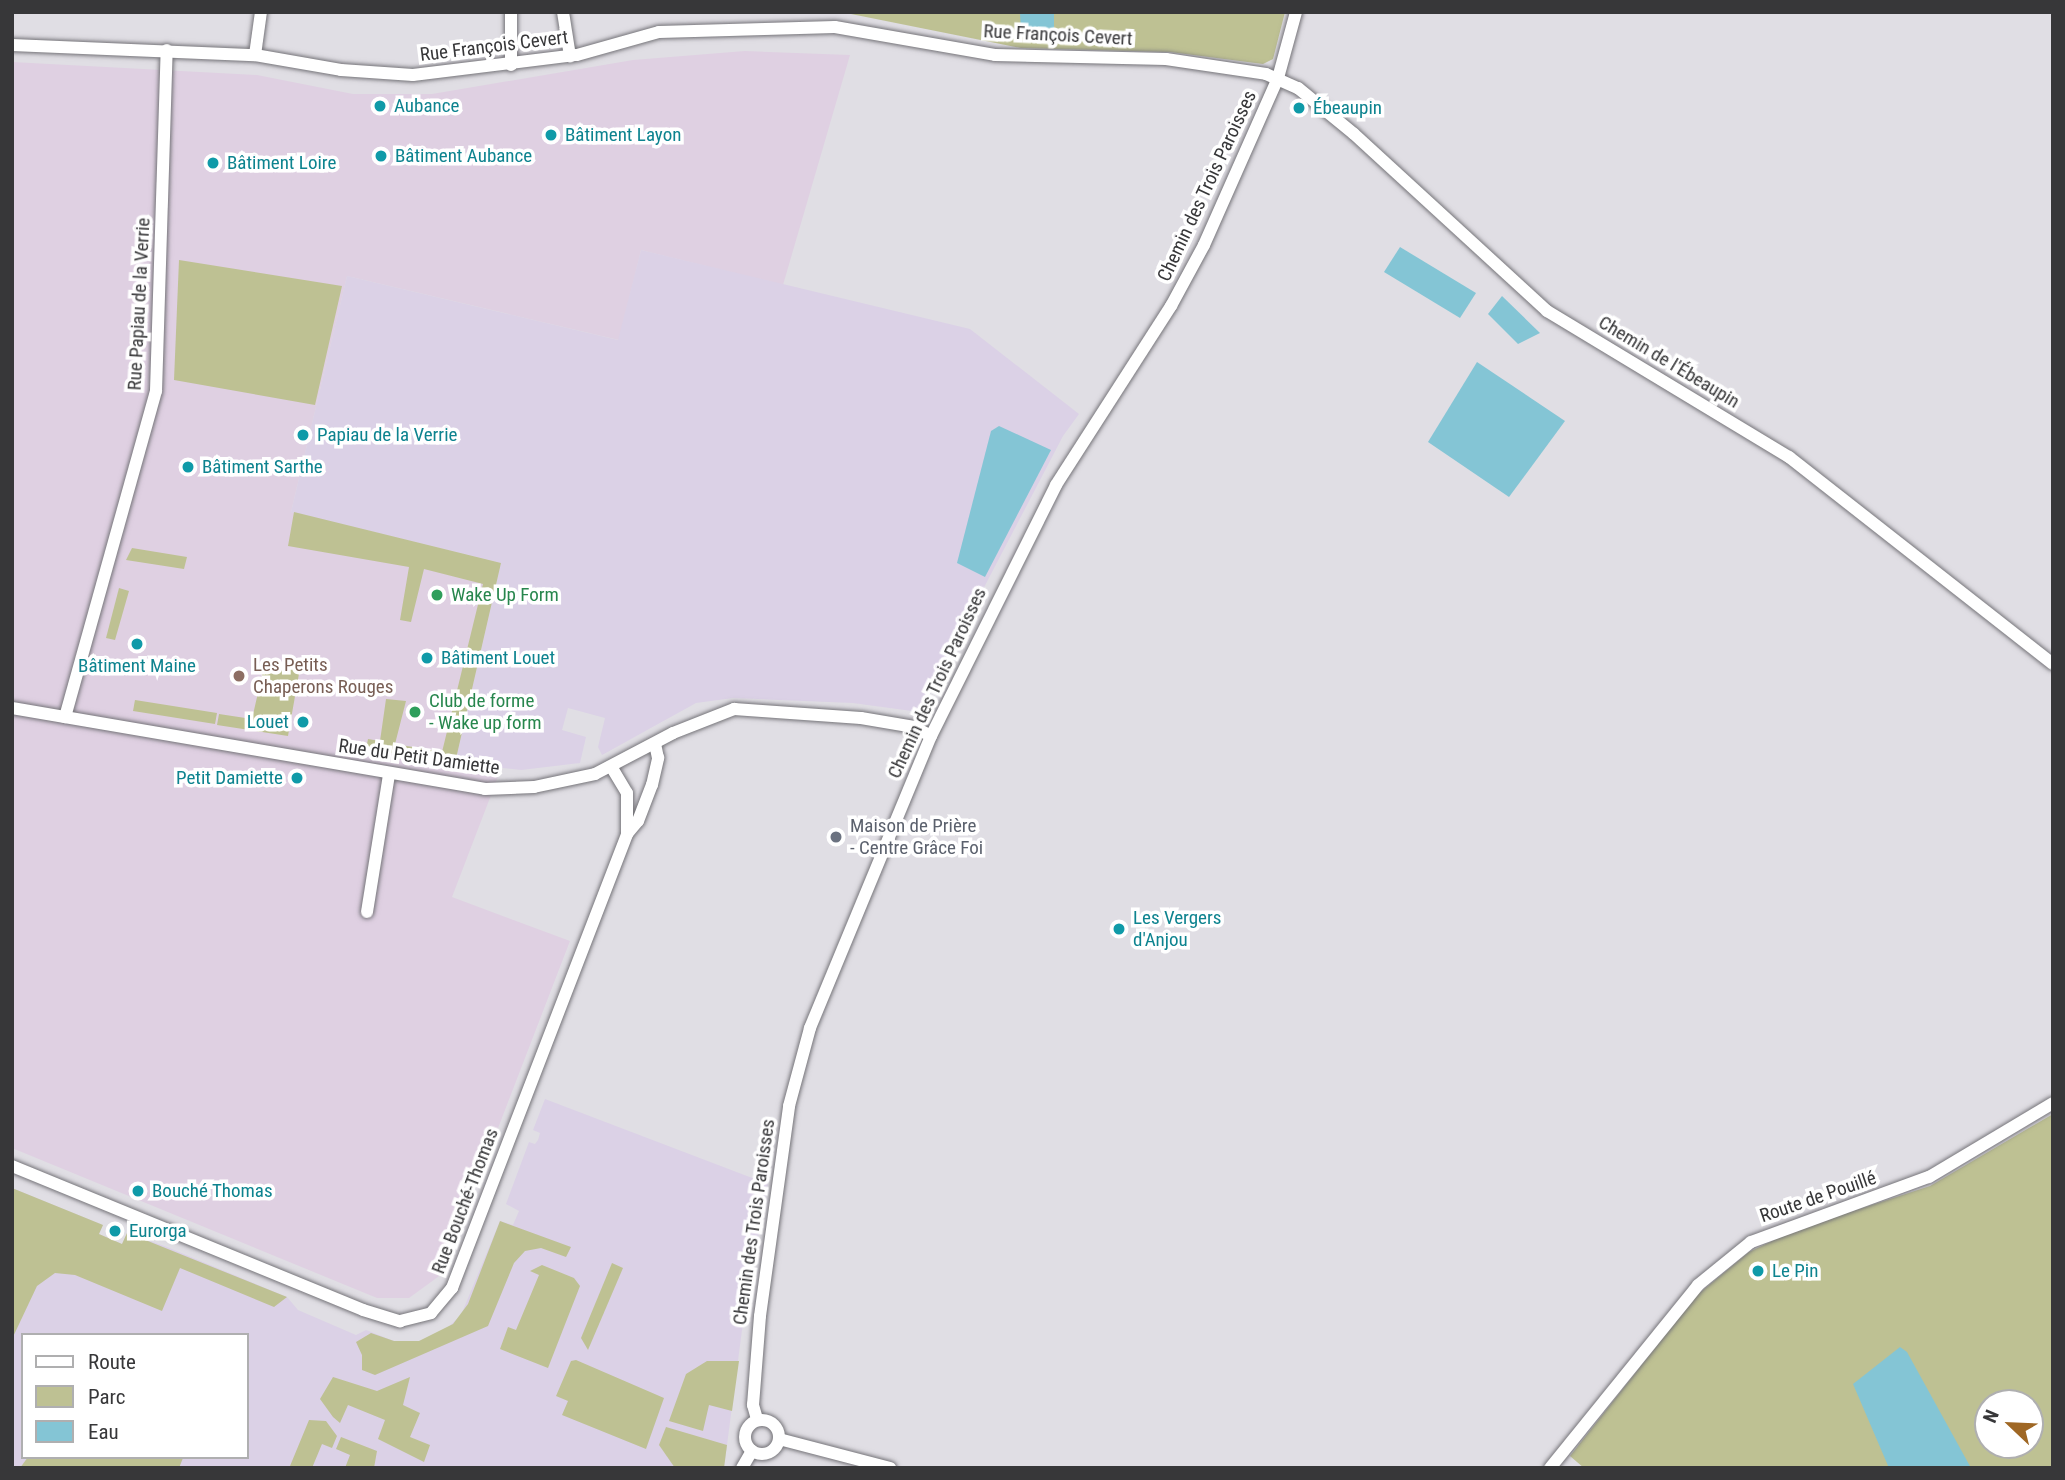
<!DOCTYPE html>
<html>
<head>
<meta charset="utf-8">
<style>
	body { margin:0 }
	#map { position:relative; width:2065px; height:1480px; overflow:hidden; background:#e0dee4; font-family:"Roboto Condensed",sans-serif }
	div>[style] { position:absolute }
	.commercial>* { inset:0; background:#dfd0e2 }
	.industrial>* { inset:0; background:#dbd1e6 }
	.green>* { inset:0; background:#bec193 }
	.water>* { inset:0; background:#84c5d5 }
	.roads { filter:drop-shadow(0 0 2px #757479) drop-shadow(0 0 2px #757479) }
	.street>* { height:12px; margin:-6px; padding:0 6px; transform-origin:6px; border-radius:6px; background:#fff }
	.street>.ring { margin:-6px; padding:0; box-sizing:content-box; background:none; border:12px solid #fff; border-radius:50% }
	.dots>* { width:19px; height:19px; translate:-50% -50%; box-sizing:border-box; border:4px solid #fff; border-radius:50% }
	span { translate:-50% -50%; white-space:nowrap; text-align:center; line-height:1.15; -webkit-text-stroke:7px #fff; paint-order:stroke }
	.street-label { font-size:19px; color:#373739 }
	.culture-label { font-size:19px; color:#0d838f }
	.left { translate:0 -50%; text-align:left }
	.right { translate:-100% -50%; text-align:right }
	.leisure-label { font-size:19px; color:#27864d }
	.education-label { font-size:19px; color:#785e54 }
	.worship-label { font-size:19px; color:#5b616d }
	.frame { position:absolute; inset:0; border:14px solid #373739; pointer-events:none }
	.legend { position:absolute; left:21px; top:1333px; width:228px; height:126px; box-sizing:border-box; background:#fff; border:2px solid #afafb0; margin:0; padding:9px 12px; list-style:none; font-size:21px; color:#373739 }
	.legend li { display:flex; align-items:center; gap:14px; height:35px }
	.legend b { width:35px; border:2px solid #afafb0 }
	.north { position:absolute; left:1974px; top:1389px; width:70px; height:70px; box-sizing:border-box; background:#fff; border:2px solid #afafb0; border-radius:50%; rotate:293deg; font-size:19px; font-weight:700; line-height:28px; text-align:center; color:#373739 }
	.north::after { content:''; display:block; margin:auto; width:24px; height:32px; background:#9f6724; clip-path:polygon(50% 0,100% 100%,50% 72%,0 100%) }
</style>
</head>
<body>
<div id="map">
	<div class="commercial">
		<div style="clip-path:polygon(745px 51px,850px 55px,783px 285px,641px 250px,619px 340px,347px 276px,291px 512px,501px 563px,455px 763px,501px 769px,452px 897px,570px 941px,442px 1274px,409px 1298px,377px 1298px,12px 1148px,12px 62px,257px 75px,353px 94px,432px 94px,633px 60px)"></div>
	</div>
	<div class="industrial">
		<div style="clip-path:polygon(641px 250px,970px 329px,1079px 414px,1063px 436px,919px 712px,853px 703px,733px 698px,696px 703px,602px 755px,598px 747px,605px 718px,568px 708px,562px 730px,586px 737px,580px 763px,521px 770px,455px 763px,501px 563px,291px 512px,347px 276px,618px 340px)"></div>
		<div style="clip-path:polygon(evenodd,545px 1099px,768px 1184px,745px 1307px,724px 1468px,12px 1468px,12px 1188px,103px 1225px,99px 1234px,122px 1244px,127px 1233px,167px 1247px,287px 1297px,298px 1310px,356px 1335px,366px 1330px,394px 1341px,419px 1341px,443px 1332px,461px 1315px,500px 1221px,513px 1225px,519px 1211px,506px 1204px,529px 1142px,535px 1144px,538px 1140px,540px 1133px,533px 1130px,545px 1099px,23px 1335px,247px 1335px,247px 1457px,23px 1457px,23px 1335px)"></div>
	</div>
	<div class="green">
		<div style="clip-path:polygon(1285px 12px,1273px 59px,1263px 64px,1170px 52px,1021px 48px,846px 13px)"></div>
		<div style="clip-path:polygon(179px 260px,342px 286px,315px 405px,174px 380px)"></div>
		<div style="clip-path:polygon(294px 512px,501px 563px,455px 763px,366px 749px,368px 739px,380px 741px,386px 699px,406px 701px,395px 744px,442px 752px,483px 584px,424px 569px,411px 622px,400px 620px,409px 567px,288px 546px)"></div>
		<div style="clip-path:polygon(132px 548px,187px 557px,184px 569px,126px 560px)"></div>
		<div style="clip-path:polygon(119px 588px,129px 591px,115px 640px,106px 638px)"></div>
		<div style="clip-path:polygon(265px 662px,300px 668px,288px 736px,217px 725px,219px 714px,252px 719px)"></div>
		<div style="clip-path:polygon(135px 700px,217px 713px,215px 724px,133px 711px)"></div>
		<div style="clip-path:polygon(evenodd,2053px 1114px,2053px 1468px,1584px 1468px,1570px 1456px,1696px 1296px,1749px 1252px,1795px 1230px,1930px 1186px,2053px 1114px,1988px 1403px,2030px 1403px,2030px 1445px,1988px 1445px,1988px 1403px)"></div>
		<div style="clip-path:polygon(12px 1188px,103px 1225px,99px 1234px,122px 1244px,127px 1233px,138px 1237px,287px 1297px,274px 1307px,180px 1268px,162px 1311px,75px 1275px,55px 1273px,37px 1286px,12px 1339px)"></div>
		<div style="clip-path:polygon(500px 1221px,571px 1247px,566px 1257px,541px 1248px,525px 1251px,514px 1263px,488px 1326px,375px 1375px,362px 1370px,362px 1355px,356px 1342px,371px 1333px,394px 1341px,419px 1341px,453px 1324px,468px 1304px)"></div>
		<div style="clip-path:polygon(612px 1263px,623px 1268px,588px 1350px,581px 1338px)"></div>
		<div style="clip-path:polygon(542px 1265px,574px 1278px,580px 1286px,548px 1368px,500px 1349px,508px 1327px,516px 1330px,539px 1275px,530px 1271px)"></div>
		<div style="clip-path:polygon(576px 1360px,664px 1398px,646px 1449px,562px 1415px,568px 1401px,556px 1396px,571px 1361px)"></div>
		<div style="clip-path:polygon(707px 1361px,739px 1361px,732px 1411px,709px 1405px,703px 1431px,669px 1421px,686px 1374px)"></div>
		<div style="clip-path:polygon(333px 1377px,377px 1391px,410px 1377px,403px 1405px,420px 1413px,410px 1437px,430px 1445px,424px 1462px,378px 1439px,385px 1420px,348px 1405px,340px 1423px,333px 1417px,320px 1399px)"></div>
		<div style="clip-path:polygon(309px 1420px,326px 1421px,337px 1436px,332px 1448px,322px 1444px,312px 1468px,295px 1468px,290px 1466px)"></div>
		<div style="clip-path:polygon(666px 1427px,727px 1445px,724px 1468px,675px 1468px,659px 1445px)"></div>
		<div style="clip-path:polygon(341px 1437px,377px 1451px,374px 1468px,345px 1468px,350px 1455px,336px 1449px)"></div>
		<div style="clip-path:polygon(28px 1457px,182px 1457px,183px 1458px,179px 1468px,20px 1468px)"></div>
	</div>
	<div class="water">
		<div style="clip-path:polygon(1020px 12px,1054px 12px,1054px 28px,1021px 33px)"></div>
		<div style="clip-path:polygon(1400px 247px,1476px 293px,1460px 318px,1384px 272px)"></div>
		<div style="clip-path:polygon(1502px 296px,1540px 333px,1518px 344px,1488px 314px)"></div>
		<div style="clip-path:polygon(1477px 362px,1565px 421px,1509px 497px,1428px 442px)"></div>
		<div style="clip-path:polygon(999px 426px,1051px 450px,985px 577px,957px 563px,991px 431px)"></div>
		<div style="clip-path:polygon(1900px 1347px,1907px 1352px,1971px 1468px,1889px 1468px,1853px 1384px)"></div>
	</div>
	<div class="roads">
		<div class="street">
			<div style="left:563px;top:12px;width:45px;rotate:81deg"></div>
			<div style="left:12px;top:45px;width:243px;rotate:2.4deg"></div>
			<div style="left:255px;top:55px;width:87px;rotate:9.9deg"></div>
			<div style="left:341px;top:70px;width:72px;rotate:4deg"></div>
			<div style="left:413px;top:75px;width:165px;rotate:-7deg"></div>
			<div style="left:577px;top:55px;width:85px;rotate:-15.7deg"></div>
			<div style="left:659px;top:32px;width:176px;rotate:-1.6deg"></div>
			<div style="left:835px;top:27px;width:162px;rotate:9.9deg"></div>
			<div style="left:995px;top:55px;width:171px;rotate:1.3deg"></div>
			<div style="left:1166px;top:59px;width:101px;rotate:8.5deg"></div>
			<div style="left:1266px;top:74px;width:35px;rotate:24deg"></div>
			<div style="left:1298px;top:88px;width:72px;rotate:39.4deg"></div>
			<div style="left:1354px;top:134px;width:262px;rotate:42.5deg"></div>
			<div style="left:1547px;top:311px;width:283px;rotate:31.1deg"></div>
			<div style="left:1789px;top:457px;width:335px;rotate:38.1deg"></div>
			<div style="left:255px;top:55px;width:43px;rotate:-82.1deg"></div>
			<div style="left:511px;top:65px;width:53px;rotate:-90deg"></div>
			<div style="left:12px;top:708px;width:480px;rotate:9.7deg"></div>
			<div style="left:485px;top:789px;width:49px;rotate:-2.3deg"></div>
			<div style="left:534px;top:787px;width:62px;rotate:-12deg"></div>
			<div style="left:595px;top:774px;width:88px;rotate:-27.7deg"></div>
			<div style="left:673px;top:733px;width:66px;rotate:-21.5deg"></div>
			<div style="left:734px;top:709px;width:127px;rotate:4.1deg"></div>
			<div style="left:861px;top:718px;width:54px;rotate:9.6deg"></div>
			<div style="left:914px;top:727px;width:19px;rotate:28deg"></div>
			<div style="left:65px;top:717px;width:338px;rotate:-74.4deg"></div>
			<div style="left:156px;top:391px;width:341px;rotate:-88.2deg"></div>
			<div style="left:627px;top:834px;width:17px;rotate:-50deg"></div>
			<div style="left:638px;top:821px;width:39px;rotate:-69deg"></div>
			<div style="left:652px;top:785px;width:28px;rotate:-77deg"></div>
			<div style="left:658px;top:758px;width:14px;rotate:-102deg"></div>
			<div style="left:367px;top:912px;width:140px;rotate:-80.9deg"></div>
			<div style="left:12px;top:1166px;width:379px;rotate:22.3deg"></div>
			<div style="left:363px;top:1310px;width:39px;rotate:17deg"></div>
			<div style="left:400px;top:1321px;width:32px;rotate:-14deg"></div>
			<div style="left:431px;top:1313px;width:33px;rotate:-50deg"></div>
			<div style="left:452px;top:1288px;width:487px;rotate:-68.9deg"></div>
			<div style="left:627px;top:834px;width:41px;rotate:-90deg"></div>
			<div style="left:627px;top:793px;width:31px;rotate:-121deg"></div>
			<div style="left:757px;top:1419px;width:15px;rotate:-106deg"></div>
			<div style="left:753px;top:1405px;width:89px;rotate:-85.5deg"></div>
			<div style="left:760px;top:1316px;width:212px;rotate:-82.1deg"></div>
			<div style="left:789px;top:1106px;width:81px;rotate:-74.9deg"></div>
			<div style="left:810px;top:1028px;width:316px;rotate:-67.5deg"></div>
			<div style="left:931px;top:736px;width:280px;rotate:-63.5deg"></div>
			<div style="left:1056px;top:485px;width:213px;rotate:-57.3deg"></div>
			<div style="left:1171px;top:306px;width:69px;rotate:-61.6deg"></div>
			<div style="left:1204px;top:245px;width:183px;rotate:-66.1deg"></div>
			<div style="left:1278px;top:78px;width:68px;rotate:-74.7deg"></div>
			<div class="ring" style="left:745px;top:1420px;width:22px;height:22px"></div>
			<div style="left:779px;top:1439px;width:115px;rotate:14.6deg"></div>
			<div style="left:742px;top:1468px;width:20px;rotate:-60deg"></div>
			<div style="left:1550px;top:1468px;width:235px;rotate:-51deg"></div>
			<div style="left:1698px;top:1285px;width:68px;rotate:-39.1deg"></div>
			<div style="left:1751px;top:1242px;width:189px;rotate:-20.1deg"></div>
			<div style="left:1929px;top:1177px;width:144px;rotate:-30.8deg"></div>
		</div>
	</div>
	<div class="dots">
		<div style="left:380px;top:106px;background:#0f9aa8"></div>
		<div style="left:1299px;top:108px;background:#0f9aa8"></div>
		<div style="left:551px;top:135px;background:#0f9aa8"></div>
		<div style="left:381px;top:156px;background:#0f9aa8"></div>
		<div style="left:213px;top:163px;background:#0f9aa8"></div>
		<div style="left:303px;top:435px;background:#0f9aa8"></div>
		<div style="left:188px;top:467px;background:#0f9aa8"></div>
		<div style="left:437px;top:595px;background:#2e9e5b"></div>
		<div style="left:137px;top:644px;background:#0f9aa8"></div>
		<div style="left:427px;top:658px;background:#0f9aa8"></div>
		<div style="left:239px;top:676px;background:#8d6e63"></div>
		<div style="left:415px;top:712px;background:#2e9e5b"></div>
		<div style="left:303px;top:722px;background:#0f9aa8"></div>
		<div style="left:297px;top:778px;background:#0f9aa8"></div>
		<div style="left:836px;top:837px;background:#6b7280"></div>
		<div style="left:1119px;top:929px;background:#0f9aa8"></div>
		<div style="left:138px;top:1191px;background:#0f9aa8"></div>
		<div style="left:115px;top:1231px;background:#0f9aa8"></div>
		<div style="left:1758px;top:1271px;background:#0f9aa8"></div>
	</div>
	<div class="street-label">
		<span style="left:1058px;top:35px;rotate:3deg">Rue François Cevert</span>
		<span style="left:494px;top:46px;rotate:-7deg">Rue François Cevert</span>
		<span style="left:1207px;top:186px;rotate:-65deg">Chemin des Trois Paroisses</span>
		<span style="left:139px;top:304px;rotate:-87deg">Rue Papiau de la Verrie</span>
		<span style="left:1669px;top:362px;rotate:31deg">Chemin de l'Ébeaupin</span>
		<span style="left:937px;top:683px;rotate:-65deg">Chemin des Trois Paroisses</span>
		<span style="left:419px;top:757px;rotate:8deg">Rue du Petit Damiette</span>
		<span style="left:1818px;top:1197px;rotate:-19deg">Route de Pouillé</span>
		<span style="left:465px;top:1201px;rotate:-69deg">Rue Bouché-Thomas</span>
		<span style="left:754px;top:1222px;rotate:-82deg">Chemin des Trois Paroisses</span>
	</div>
	<div class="culture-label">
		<span class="left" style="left:394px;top:106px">Aubance</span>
		<span class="left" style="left:1313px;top:108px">Ébeaupin</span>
		<span class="left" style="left:565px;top:135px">Bâtiment Layon</span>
		<span class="left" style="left:395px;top:156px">Bâtiment Aubance</span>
		<span class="left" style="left:227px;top:163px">Bâtiment Loire</span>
		<span class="left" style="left:317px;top:435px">Papiau de la Verrie</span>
		<span class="left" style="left:202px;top:467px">Bâtiment Sarthe</span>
		<span class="left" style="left:441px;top:658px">Bâtiment Louet</span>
		<span style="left:137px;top:666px">Bâtiment Maine</span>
		<span class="right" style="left:289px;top:722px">Louet</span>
		<span class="right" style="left:283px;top:778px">Petit Damiette</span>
		<span class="left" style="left:1133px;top:929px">Les Vergers<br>d'Anjou</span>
		<span class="left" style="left:152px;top:1191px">Bouché Thomas</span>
		<span class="left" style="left:129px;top:1231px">Eurorga</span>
		<span class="left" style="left:1772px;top:1271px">Le Pin</span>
	</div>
	<div class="leisure-label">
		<span class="left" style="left:451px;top:595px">Wake Up Form</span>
		<span class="left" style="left:429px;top:712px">Club de forme<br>- Wake up form</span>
	</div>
	<div class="education-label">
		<span class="left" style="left:253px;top:676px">Les Petits<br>Chaperons Rouges</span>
	</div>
	<div class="worship-label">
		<span class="left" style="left:850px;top:837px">Maison de Prière<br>- Centre Grâce Foi</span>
	</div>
	<div class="frame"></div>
	<ul class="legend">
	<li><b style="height:9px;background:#fff"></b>Route</li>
	<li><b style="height:19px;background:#bec193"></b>Parc</li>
	<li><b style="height:19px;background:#84c5d5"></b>Eau</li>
	</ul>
	<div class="north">N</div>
</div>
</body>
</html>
